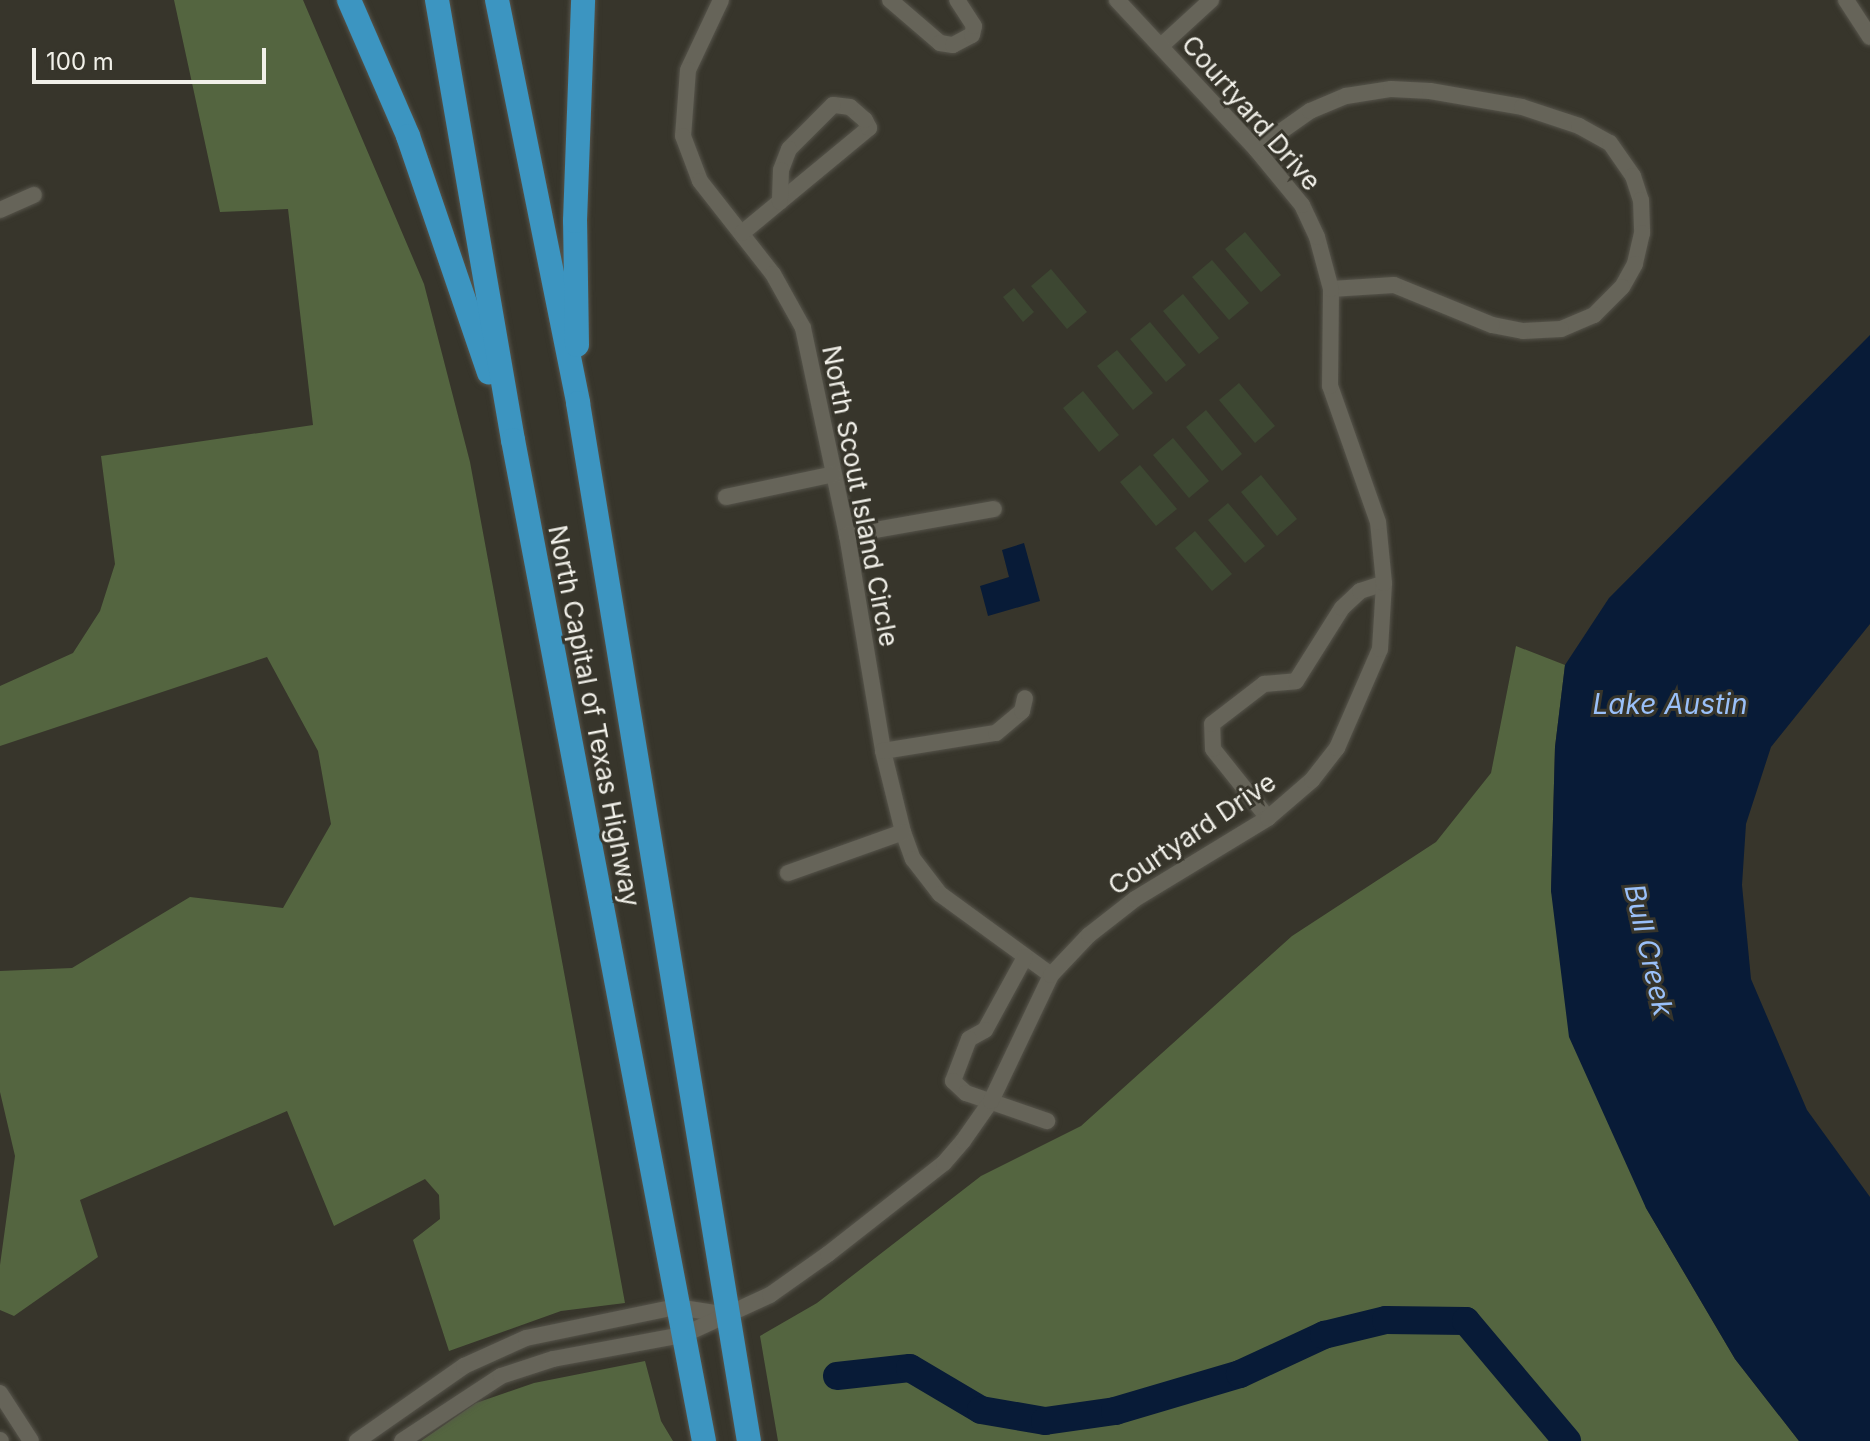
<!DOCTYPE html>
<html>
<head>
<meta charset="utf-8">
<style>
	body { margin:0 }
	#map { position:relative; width:1870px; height:1441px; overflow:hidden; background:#37352b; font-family:Inter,sans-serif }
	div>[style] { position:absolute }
	.green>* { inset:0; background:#3d4732 }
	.forest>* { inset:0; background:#546540 }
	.water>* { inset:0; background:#081b37 }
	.river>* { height:28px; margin:-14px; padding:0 14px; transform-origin:14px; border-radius:14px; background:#081b37 }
	.roads { filter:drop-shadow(0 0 2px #56544b) drop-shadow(0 0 2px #56544b) }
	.minor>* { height:16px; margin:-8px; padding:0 8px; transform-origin:8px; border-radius:8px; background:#666459 }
	.highway>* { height:24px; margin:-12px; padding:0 12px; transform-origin:12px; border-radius:12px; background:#3c95c1 }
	span { translate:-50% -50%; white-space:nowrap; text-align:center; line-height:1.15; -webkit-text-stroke:6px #37352b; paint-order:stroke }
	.street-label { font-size:26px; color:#f1f0e9 }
	.water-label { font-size:28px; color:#9ac0f9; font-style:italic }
	.scale { position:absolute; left:32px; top:48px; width:234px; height:36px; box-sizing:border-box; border:4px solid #f1f0e9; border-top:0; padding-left:10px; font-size:24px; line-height:28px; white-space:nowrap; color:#f1f0e9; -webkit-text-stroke:6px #37352b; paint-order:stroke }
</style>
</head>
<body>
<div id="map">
	<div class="green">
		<div style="clip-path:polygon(1245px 232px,1281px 275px,1261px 292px,1225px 249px)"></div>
		<div style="clip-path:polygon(1212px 260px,1249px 303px,1229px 320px,1192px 277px)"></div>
		<div style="clip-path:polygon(1051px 269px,1087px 312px,1067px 329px,1031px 286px)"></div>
		<div style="clip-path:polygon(1014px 288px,1034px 312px,1023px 322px,1003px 297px)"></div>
		<div style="clip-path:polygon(1183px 294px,1219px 338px,1199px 354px,1163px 311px)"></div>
		<div style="clip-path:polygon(1150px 322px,1186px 365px,1166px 382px,1130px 339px)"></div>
		<div style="clip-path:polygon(1117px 350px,1153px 393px,1133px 410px,1097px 366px)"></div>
		<div style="clip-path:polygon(1239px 383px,1275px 426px,1255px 443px,1219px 400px)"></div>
		<div style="clip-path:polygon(1083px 391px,1119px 435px,1099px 452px,1063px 408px)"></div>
		<div style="clip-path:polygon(1206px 410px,1242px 454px,1222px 471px,1186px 427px)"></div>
		<div style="clip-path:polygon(1173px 438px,1209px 481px,1189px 498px,1153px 455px)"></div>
		<div style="clip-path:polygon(1140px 465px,1177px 509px,1156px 526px,1120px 482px)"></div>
		<div style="clip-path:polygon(1261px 475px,1297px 519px,1277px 536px,1241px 492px)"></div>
		<div style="clip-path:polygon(1228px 503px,1265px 546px,1245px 563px,1208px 520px)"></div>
		<div style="clip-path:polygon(1195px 531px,1232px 574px,1212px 591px,1175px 548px)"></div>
	</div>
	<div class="forest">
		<div style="clip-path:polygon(174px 0,303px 0,424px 284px,470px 462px,625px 1303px,561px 1311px,449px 1351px,413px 1240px,440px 1219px,439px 1195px,425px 1179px,334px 1226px,287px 1111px,80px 1200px,98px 1257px,14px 1316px,0 1310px,0 1265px,15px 1156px,0 1092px,0 971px,72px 968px,190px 897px,283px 908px,331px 824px,318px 751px,267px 657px,0 746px,0 686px,73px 653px,100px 611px,115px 564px,101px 456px,313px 425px,288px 209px,220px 212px)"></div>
		<div style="clip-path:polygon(1516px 646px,1565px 665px,1555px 747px,1551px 891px,1646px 1208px,1735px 1359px,1799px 1441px,778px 1441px,760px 1336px,817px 1303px,981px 1176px,1081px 1126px,1292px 936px,1436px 842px,1491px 773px)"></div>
		<div style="clip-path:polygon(645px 1361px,661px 1421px,673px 1441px,421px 1441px,476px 1403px,534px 1383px)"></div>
	</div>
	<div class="water">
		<div style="clip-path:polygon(1870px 335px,1870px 624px,1771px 747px,1746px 824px,1742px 885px,1751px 979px,1807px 1110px,1870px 1197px,1870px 1441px,1799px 1441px,1735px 1359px,1646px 1208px,1569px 1037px,1551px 891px,1555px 747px,1565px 665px,1609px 598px)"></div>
		<div style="clip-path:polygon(1024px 543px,1040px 601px,988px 616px,980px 586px,1009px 577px,1002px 550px)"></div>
	</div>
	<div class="river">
		<div style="left:837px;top:1376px;width:73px;rotate:-6.3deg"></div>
		<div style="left:910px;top:1368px;width:82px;rotate:30.6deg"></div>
		<div style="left:981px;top:1410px;width:65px;rotate:9.8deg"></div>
		<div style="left:1045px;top:1421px;width:71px;rotate:-8.1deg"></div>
		<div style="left:1115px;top:1411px;width:130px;rotate:-16.5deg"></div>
		<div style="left:1240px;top:1374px;width:93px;rotate:-24.9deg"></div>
		<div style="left:1324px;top:1335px;width:64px;rotate:-13.6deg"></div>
		<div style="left:1386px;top:1320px;width:80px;rotate:0.7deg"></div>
		<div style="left:1466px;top:1321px;width:157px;rotate:49.9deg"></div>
	</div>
	<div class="roads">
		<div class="minor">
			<div style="left:721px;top:0;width:77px;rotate:115.2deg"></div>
			<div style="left:688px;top:70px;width:66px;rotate:94.3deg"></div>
			<div style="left:683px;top:136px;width:48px;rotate:69.3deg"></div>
			<div style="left:700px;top:181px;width:118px;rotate:51.9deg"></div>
			<div style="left:773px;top:274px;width:62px;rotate:60.9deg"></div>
			<div style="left:803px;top:328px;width:212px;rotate:78deg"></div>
			<div style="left:847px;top:535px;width:219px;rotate:80.5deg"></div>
			<div style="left:883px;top:751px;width:83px;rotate:76.1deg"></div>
			<div style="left:903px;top:832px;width:29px;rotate:70deg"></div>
			<div style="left:913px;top:859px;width:44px;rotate:52.4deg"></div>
			<div style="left:940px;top:894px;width:137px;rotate:36.1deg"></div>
			<div style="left:890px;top:0;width:66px;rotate:40.7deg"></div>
			<div style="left:940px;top:43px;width:13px;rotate:9deg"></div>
			<div style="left:953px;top:45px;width:21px;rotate:-28deg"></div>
			<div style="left:972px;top:35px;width:9px;rotate:-77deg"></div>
			<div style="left:974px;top:26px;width:31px;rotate:-123deg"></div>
			<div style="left:1846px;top:0;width:44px;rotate:57deg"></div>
			<div style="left:1161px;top:46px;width:68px;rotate:-42.6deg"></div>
			<div style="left:1256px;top:149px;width:66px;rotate:-35.1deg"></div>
			<div style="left:1310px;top:111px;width:39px;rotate:-23deg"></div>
			<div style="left:1346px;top:96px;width:46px;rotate:-8.8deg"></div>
			<div style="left:1391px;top:89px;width:39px;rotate:3deg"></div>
			<div style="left:1430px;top:91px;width:93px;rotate:9.9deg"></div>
			<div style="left:1522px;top:107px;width:60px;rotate:18.4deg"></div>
			<div style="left:1579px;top:126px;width:35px;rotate:29deg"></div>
			<div style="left:1610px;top:143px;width:40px;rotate:55.1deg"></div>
			<div style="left:1633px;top:176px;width:25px;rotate:72deg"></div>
			<div style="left:1641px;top:200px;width:33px;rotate:88deg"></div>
			<div style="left:1642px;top:233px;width:32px;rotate:103deg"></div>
			<div style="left:1635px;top:264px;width:26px;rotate:119deg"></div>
			<div style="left:1622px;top:287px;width:40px;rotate:135deg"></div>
			<div style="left:1594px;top:315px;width:36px;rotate:157deg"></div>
			<div style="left:1561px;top:329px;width:38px;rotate:177deg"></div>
			<div style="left:1523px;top:331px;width:32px;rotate:-169deg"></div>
			<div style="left:1492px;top:325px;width:106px;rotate:-157.8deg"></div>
			<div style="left:1394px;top:285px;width:63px;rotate:176.4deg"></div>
			<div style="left:0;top:210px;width:37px;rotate:-24deg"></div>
			<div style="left:742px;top:233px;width:165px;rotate:-39.6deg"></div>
			<div style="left:869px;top:128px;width:9px;rotate:-117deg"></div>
			<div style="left:865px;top:120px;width:20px;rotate:-139deg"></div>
			<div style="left:850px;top:107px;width:17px;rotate:-173deg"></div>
			<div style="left:833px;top:105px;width:62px;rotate:135deg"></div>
			<div style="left:789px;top:149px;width:22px;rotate:111deg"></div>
			<div style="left:781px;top:170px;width:32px;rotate:92deg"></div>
			<div style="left:726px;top:497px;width:110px;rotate:-12deg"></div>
			<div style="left:847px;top:535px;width:149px;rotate:-10deg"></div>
			<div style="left:883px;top:751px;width:114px;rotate:-9.1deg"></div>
			<div style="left:996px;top:733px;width:34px;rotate:-40deg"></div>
			<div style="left:1022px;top:711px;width:13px;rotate:-77deg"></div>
			<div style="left:1268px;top:818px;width:88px;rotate:-128.6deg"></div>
			<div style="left:1213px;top:749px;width:25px;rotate:-92deg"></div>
			<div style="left:1212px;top:724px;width:66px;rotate:-37.6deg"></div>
			<div style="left:1264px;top:684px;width:32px;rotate:-5deg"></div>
			<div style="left:1296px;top:681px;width:86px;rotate:-57.8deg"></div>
			<div style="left:1342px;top:608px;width:25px;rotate:-43deg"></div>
			<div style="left:1360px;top:591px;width:25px;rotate:-18deg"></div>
			<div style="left:788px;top:873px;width:122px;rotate:-19.6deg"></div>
			<div style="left:1025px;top:957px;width:83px;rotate:118.7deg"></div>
			<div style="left:985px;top:1030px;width:18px;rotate:151deg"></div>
			<div style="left:969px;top:1039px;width:45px;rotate:110.9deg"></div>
			<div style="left:953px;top:1081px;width:18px;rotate:43deg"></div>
			<div style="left:966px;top:1093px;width:86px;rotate:19.1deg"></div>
			<div style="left:0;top:1393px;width:57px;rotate:57.1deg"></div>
			<div style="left:0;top:1440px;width:1px;rotate:45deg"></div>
			<div style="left:357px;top:1441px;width:131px;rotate:-35deg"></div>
			<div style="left:464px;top:1366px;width:68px;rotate:-24.3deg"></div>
			<div style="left:526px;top:1338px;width:153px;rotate:-11.7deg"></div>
			<div style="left:676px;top:1307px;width:54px;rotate:8.6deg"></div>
			<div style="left:402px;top:1441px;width:118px;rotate:-33.3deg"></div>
			<div style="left:501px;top:1376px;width:55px;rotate:-18.1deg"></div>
			<div style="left:553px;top:1359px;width:132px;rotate:-10.5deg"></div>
			<div style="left:683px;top:1335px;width:96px;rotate:-24.7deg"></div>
			<div style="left:770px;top:1295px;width:71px;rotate:-35.3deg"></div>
			<div style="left:828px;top:1254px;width:147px;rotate:-38.1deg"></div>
			<div style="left:944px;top:1163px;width:29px;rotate:-49deg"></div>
			<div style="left:963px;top:1141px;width:49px;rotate:-55deg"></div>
			<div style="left:991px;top:1101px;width:140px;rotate:-64.5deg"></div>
			<div style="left:1051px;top:975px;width:55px;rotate:-46.5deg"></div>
			<div style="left:1089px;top:935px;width:58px;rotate:-38deg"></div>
			<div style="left:1135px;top:899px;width:156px;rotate:-31.3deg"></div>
			<div style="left:1268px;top:818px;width:58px;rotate:-40.8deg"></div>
			<div style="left:1312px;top:780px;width:41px;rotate:-52deg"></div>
			<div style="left:1337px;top:748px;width:108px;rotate:-66.5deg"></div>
			<div style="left:1380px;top:649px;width:66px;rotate:-86.5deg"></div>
			<div style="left:1384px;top:583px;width:61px;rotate:-95.6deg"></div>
			<div style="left:1378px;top:522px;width:144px;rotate:-109.4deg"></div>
			<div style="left:1330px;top:386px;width:97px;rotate:-89.4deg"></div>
			<div style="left:1331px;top:289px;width:54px;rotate:-105.1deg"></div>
			<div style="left:1317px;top:237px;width:35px;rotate:-115deg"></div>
			<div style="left:1302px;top:205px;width:72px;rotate:-129.4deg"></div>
			<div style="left:1256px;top:149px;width:204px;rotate:-133deg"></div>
		</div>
		<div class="highway">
			<div style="left:349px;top:0;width:148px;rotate:66.5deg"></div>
			<div style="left:408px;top:136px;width:250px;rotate:71.1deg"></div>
			<div style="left:437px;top:0;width:447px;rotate:80.2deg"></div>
			<div style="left:513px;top:440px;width:1019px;rotate:79.2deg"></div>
			<div style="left:497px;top:0;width:411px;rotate:78.6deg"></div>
			<div style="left:578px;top:403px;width:1052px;rotate:80.65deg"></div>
			<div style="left:577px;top:345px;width:124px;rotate:-90.9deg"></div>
			<div style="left:575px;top:221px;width:221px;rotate:-87.9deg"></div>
		</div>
	</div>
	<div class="street-label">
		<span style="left:1251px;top:113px;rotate:49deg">Courtyard Drive</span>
		<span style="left:860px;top:496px;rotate:79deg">North Scout Island Circle</span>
		<span style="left:594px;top:716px;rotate:79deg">North Capital of Texas Highway</span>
		<span style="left:1192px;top:834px;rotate:-34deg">Courtyard Drive</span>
	</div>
	<div class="water-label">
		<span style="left:1670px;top:704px">Lake Austin</span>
		<span style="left:1649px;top:950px;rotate:77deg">Bull Creek</span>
	</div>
	<div class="scale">100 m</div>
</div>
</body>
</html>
